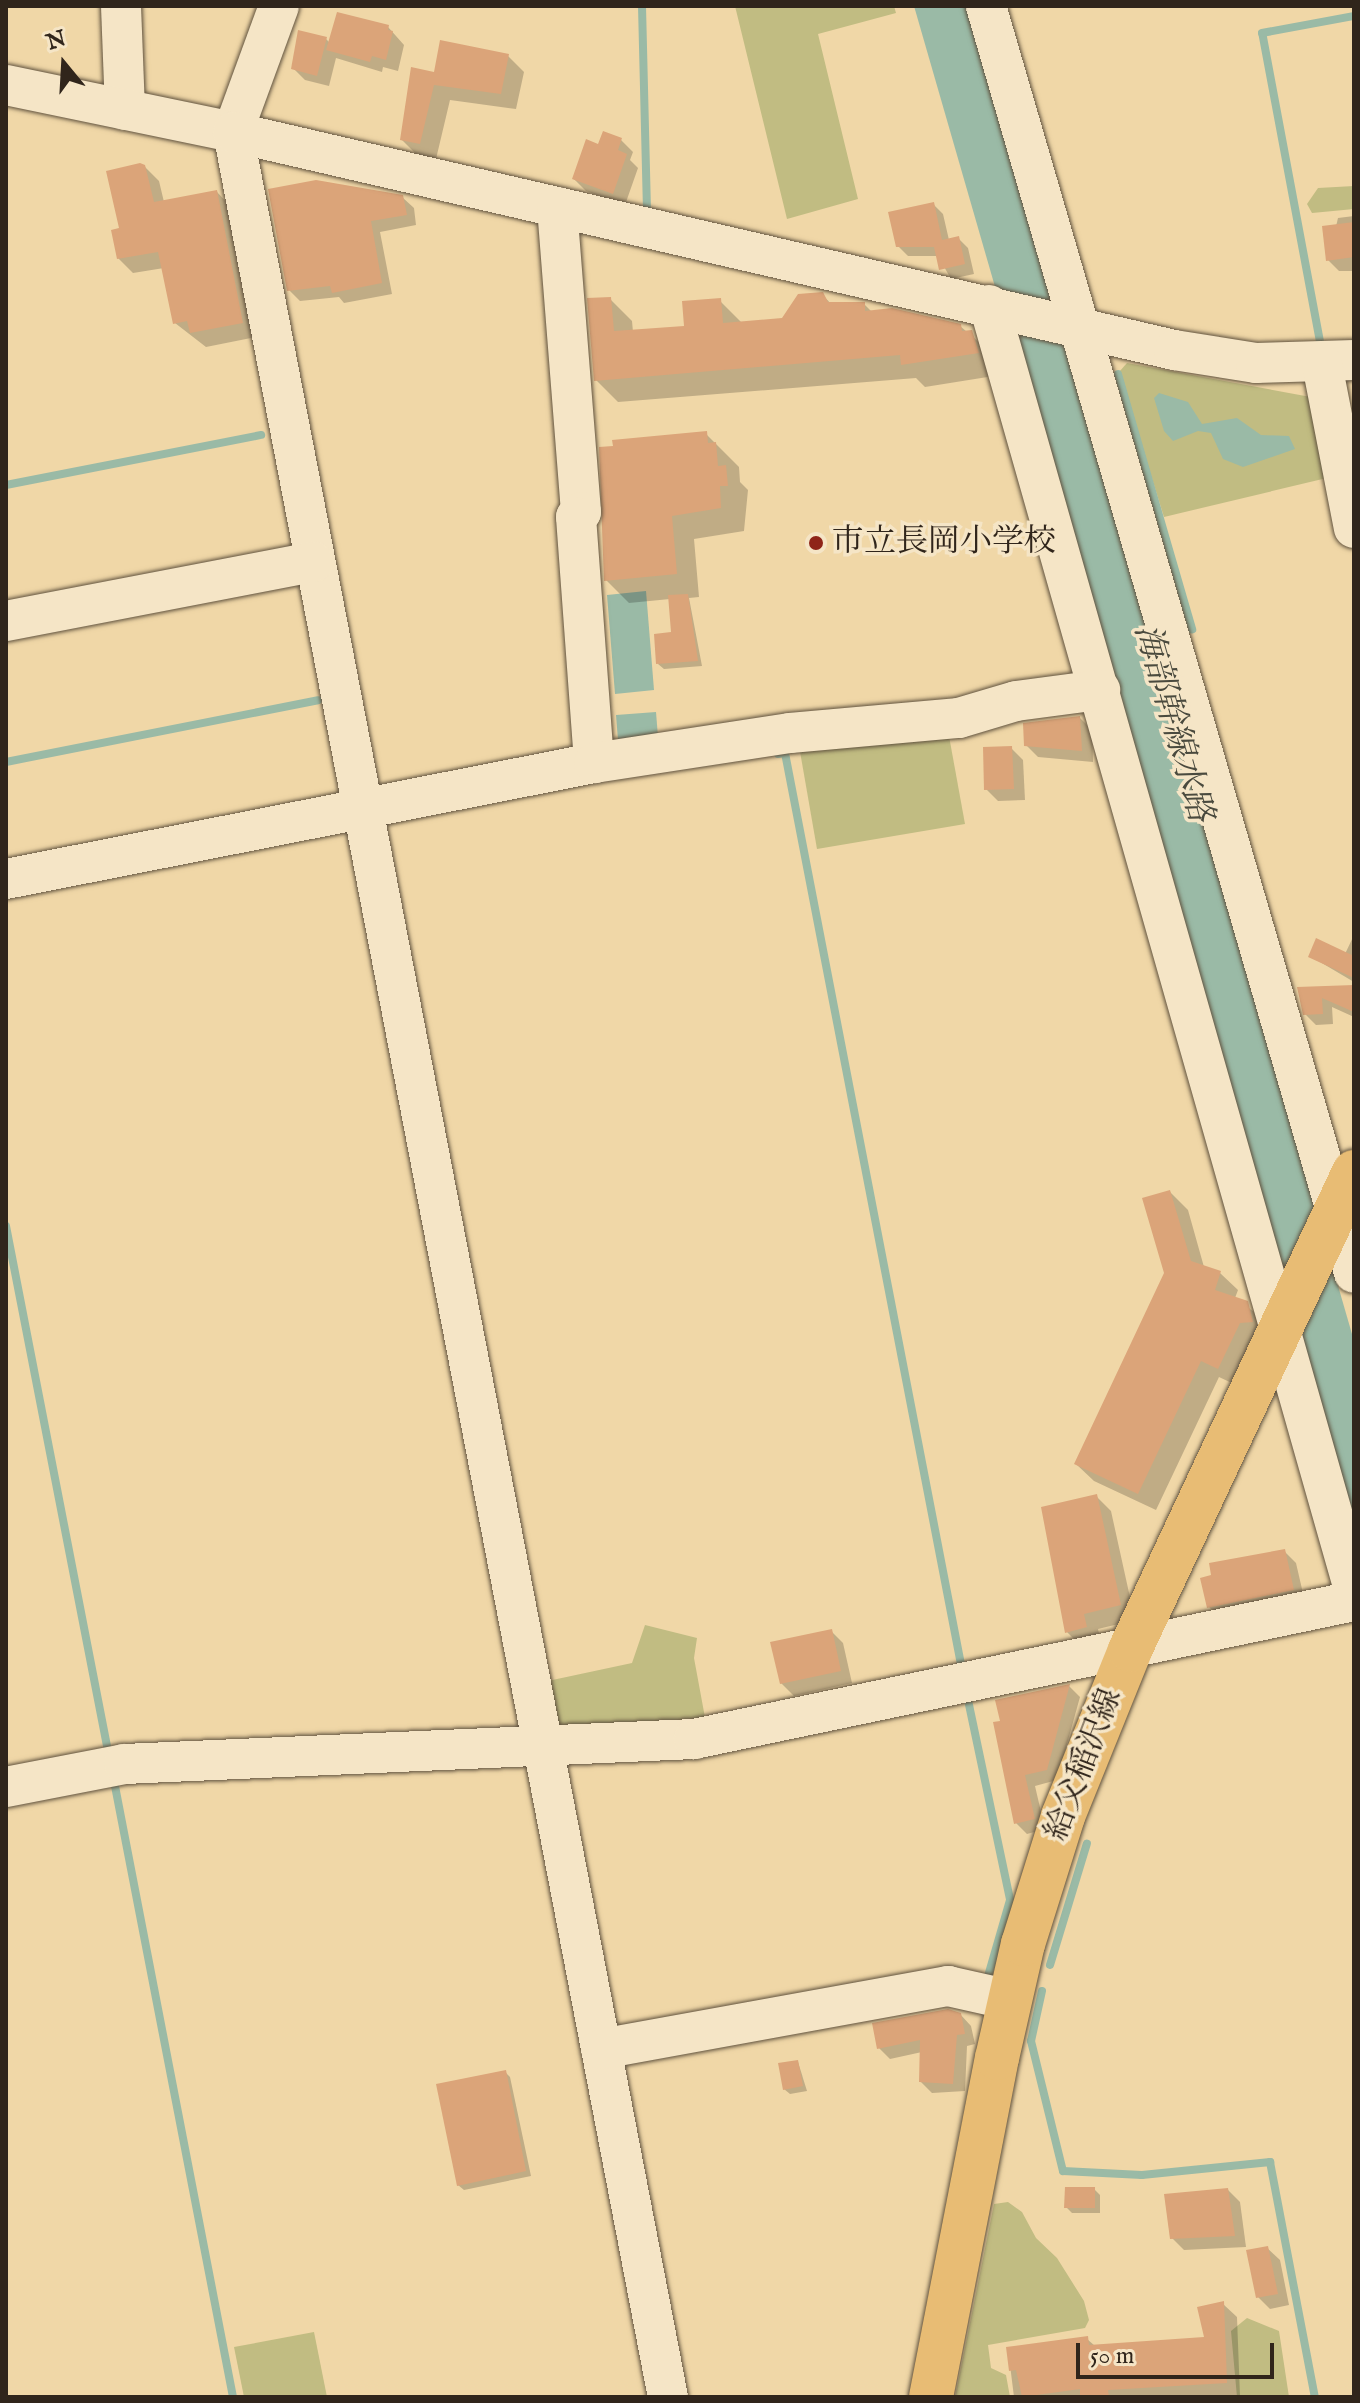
<!DOCTYPE html>
<html>
<head>
<meta charset="utf-8">
<style>
	body { margin:0 }
	#map { position:relative; width:1360px; height:2403px; overflow:hidden; background:#f0d7a7; font-family:"IM FELL English","Noto Serif JP",serif }
	div>[style] { position:absolute }
	.green>* { inset:0; background:#c1bc82 }
	.water>* { inset:0; background:#9abaa6 }
	.shadow>* { inset:0; background:#0003 }
	.stream>* { height:8px; margin:-4px; padding:0 4px; transform-origin:4px; border-radius:4px; background:#9abaa6 }
	.building>* { inset:0; background:#dba479 }
	.roads { filter:drop-shadow(0 0 2px #60523e) drop-shadow(0 0 2px #60523e) }
	.minor>* { height:40px; margin:-20px; padding:0 20px; transform-origin:20px; border-radius:20px; background:#f5e5c6 }
	.major>* { height:44px; margin:-22px; padding:0 22px; transform-origin:22px; border-radius:22px; background:#e8bc74 }
	.dots>* { width:22px; height:22px; translate:-50% -50%; box-sizing:border-box; border:4px solid #f5e5c6; border-radius:50% }
	span { translate:-50% -50%; white-space:nowrap; text-align:center; line-height:1.15; -webkit-text-stroke:7px #f5e5c6; paint-order:stroke }
	.poi-label { font-size:32px; color:#30251b }
	.left { translate:0 -50%; text-align:left }
	.street-label { font-size:32px; color:#30251b }
	.water-label { font-size:34px; color:#4a4a3e; font-style:italic }
	.frame { position:absolute; inset:0; border:8px solid #30251b; pointer-events:none }
	.north { position:absolute; left:24px; top:24px; width:80px; height:80px; -webkit-text-stroke:6px #f5e5c6; paint-order:stroke; rotate:342deg; font-size:22px; font-weight:700; line-height:32px; text-align:center; color:#30251b }
	.north::after { content:''; display:block; margin:auto; width:28px; height:36px; background:#30251b; clip-path:polygon(50% 0,100% 100%,50% 72%,0 100%) }
	.scale { position:absolute; left:1076px; top:2343px; width:198px; height:36px; box-sizing:border-box; border:4px solid #30251b; border-top:0; padding-left:10px; font-size:24px; line-height:28px; white-space:nowrap; color:#30251b; -webkit-text-stroke:6px #f5e5c6; paint-order:stroke }
</style>
</head>
<body>
<div id="map">
	<div class="green">
		<div style="clip-path:polygon(735px 6px,894px 6px,896px 13px,818px 34px,858px 199px,787px 219px)"></div>
		<div style="clip-path:polygon(1354px 186px,1354px 209px,1312px 213px,1307px 204px,1318px 188px)"></div>
		<div style="clip-path:polygon(1127px 363px,1316px 398px,1331px 477px,1164px 517px,1119px 372px)"></div>
		<div style="clip-path:polygon(947px 725px,965px 824px,817px 849px,798px 740px)"></div>
		<div style="clip-path:polygon(645px 1625px,697px 1638px,694px 1658px,706px 1723px,559px 1730px,543px 1682px,632px 1663px)"></div>
		<div style="clip-path:polygon(1008px 2202px,1022px 2212px,1036px 2238px,1057px 2258px,1084px 2301px,1089px 2320px,1085px 2328px,988px 2345px,991px 2368px,1006px 2375px,1010px 2397px,955px 2397px,994px 2204px)"></div>
		<div style="clip-path:polygon(1247px 2318px,1279px 2331px,1289px 2397px,1237px 2397px,1231px 2331px)"></div>
		<div style="clip-path:polygon(314px 2332px,327px 2397px,244px 2397px,234px 2347px)"></div>
	</div>
	<div class="water">
		<div style="clip-path:polygon(914px 6px,966px 6px,1306px 1175px,1354px 1341px,1354px 1531px)"></div>
		<div style="clip-path:polygon(1159px 393px,1188px 402px,1202px 424px,1237px 418px,1261px 435px,1289px 436px,1295px 449px,1243px 467px,1223px 459px,1211px 433px,1198px 431px,1173px 441px,1164px 431px,1154px 398px)"></div>
		<div style="clip-path:polygon(646px 591px,654px 690px,615px 694px,607px 595px)"></div>
		<div style="clip-path:polygon(656px 712px,658px 737px,618px 740px,616px 715px)"></div>
	</div>
	<div class="shadow">
		<div style="clip-path:polygon(388px 27px,404px 45px,398px 71px,383px 67px,382px 72px,336px 58px,329px 86px,305px 80px,293px 68px,326px 39px,330px 43px)"></div>
		<div style="clip-path:polygon(508px 56px,524px 72px,516px 109px,450px 100px,436px 159px,418px 156px,402px 140px,435px 74px)"></div>
		<div style="clip-path:polygon(621px 140px,633px 152px,630px 160px,638px 168px,625px 205px,586px 191px,574px 179px,600px 146px)"></div>
		<div style="clip-path:polygon(145px 167px,159px 181px,164px 202px,217px 192px,231px 207px,256px 337px,206px 347px,175px 323px,164px 268px,133px 273px,118px 258px,121px 230px)"></div>
		<div style="clip-path:polygon(316px 182px,402px 197px,414px 208px,416px 225px,380px 232px,392px 294px,344px 303px,339px 297px,300px 301px,289px 290px)"></div>
		<div style="clip-path:polygon(933px 204px,943px 214px,949px 240px,958px 238px,968px 248px,974px 274px,951px 279px,938px 256px,908px 256px,898px 246px)"></div>
		<div style="clip-path:polygon(1354px 216px,1354px 271px,1339px 271px,1328px 260px,1338px 218px)"></div>
		<div style="clip-path:polygon(822px 294px,831px 304px,864px 304px,872px 312px,960px 326px,994px 355px,1000px 375px,925px 387px,916px 378px,618px 402px,596px 380px,610px 299px,632px 321px,633px 332px,687px 327px,720px 301px,742px 323px,783px 320px)"></div>
		<div style="clip-path:polygon(706px 434px,739px 467px,740px 482px,748px 490px,744px 531px,694px 539px,699px 597px,689px 598px,702px 666px,664px 669px,658px 664px,673px 634px,670px 599px,629px 603px,606px 580px)"></div>
		<div style="clip-path:polygon(1080px 718px,1092px 730px,1093px 762px,1038px 757px,1026px 745px)"></div>
		<div style="clip-path:polygon(1011px 748px,1023px 760px,1025px 800px,998px 801px,986px 789px)"></div>
		<div style="clip-path:polygon(1354px 935px,1354px 982px,1310px 956px,1345px 954px)"></div>
		<div style="clip-path:polygon(1354px 987px,1354px 1017px,1332px 1007px,1333px 1024px,1316px 1025px,1305px 1014px,1300px 989px)"></div>
		<div style="clip-path:polygon(1170px 1192px,1188px 1210px,1204px 1267px,1220px 1273px,1238px 1290px,1235px 1298px,1265px 1320px,1236px 1385px,1219px 1377px,1156px 1510px,1094px 1481px,1076px 1464px,1166px 1274px)"></div>
		<div style="clip-path:polygon(1096px 1496px,1111px 1511px,1135px 1620px,1098px 1629px,1101px 1642px,1082px 1647px,1067px 1632px)"></div>
		<div style="clip-path:polygon(1284px 1551px,1296px 1563px,1305px 1602px,1221px 1619px,1209px 1607px)"></div>
		<div style="clip-path:polygon(831px 1631px,843px 1643px,852px 1683px,794px 1696px,781px 1683px)"></div>
		<div style="clip-path:polygon(1069px 1686px,1080px 1697px,1057px 1780px,1035px 1786px,1045px 1829px,1027px 1834px,1016px 1823px,996px 1724px)"></div>
		<div style="clip-path:polygon(960px 2014px,971px 2026px,975px 2044px,967px 2046px,965px 2091px,932px 2093px,921px 2082px,922px 2052px,890px 2059px,879px 2048px)"></div>
		<div style="clip-path:polygon(798px 2062px,807px 2091px,790px 2094px,784px 2089px)"></div>
		<div style="clip-path:polygon(505px 2072px,510px 2077px,531px 2176px,464px 2190px,458px 2185px)"></div>
		<div style="clip-path:polygon(1094px 2189px,1100px 2195px,1100px 2213px,1072px 2213px,1066px 2207px)"></div>
		<div style="clip-path:polygon(1228px 2190px,1240px 2202px,1246px 2247px,1184px 2250px,1172px 2238px)"></div>
		<div style="clip-path:polygon(1267px 2248px,1280px 2260px,1289px 2305px,1270px 2309px,1258px 2297px)"></div>
		<div style="clip-path:polygon(1223px 2304px,1237px 2317px,1240px 2396px,1014px 2397px,1008px 2349px,1087px 2339px,1095px 2346px,1206px 2338px)"></div>
	</div>
	<div class="stream">
		<div style="left:642px;top:6px;width:207px;rotate:88.6deg"></div>
		<div style="left:1321px;top:347px;width:319px;rotate:-100.6deg"></div>
		<div style="left:1262px;top:33px;width:94px;rotate:-10.5deg"></div>
		<div style="left:1118px;top:374px;width:266px;rotate:73.8deg"></div>
		<div style="left:6px;top:485px;width:260px;rotate:-11.1deg"></div>
		<div style="left:778px;top:754px;width:7px;rotate:-8deg"></div>
		<div style="left:785px;top:753px;width:928px;rotate:79.07deg"></div>
		<div style="left:6px;top:762px;width:318px;rotate:-11.2deg"></div>
		<div style="left:6px;top:1226px;width:530px;rotate:79.01deg"></div>
		<div style="left:968px;top:1700px;width:204px;rotate:78.1deg"></div>
		<div style="left:1010px;top:1900px;width:86px;rotate:106.1deg"></div>
		<div style="left:115px;top:1786px;width:622px;rotate:79.07deg"></div>
		<div style="left:1050px;top:1965px;width:127px;rotate:-73.1deg"></div>
		<div style="left:1042px;top:1991px;width:51px;rotate:102.4deg"></div>
		<div style="left:1031px;top:2041px;width:134px;rotate:76.2deg"></div>
		<div style="left:1063px;top:2171px;width:79px;rotate:2.9deg"></div>
		<div style="left:1142px;top:2175px;width:129px;rotate:-5.8deg"></div>
		<div style="left:1270px;top:2162px;width:239px;rotate:79.2deg"></div>
	</div>
	<div class="building">
		<div style="clip-path:polygon(337px 12px,389px 25px,388px 30px,393px 31px,386px 60px,372px 56px,370px 62px,326px 50px)"></div>
		<div style="clip-path:polygon(298px 30px,327px 37px,317px 76px,291px 69px)"></div>
		<div style="clip-path:polygon(440px 40px,509px 54px,501px 94px,434px 85px,420px 144px,400px 140px,411px 67px,434px 72px)"></div>
		<div style="clip-path:polygon(603px 131px,622px 138px,618px 150px,627px 154px,613px 194px,572px 179px,586px 139px,598px 144px)"></div>
		<div style="clip-path:polygon(140px 163px,145px 165px,154px 202px,217px 190px,243px 323px,190px 333px,187px 321px,173px 324px,158px 252px,117px 259px,111px 230px,119px 228px,106px 171px)"></div>
		<div style="clip-path:polygon(316px 180px,403px 195px,407px 215px,371px 221px,382px 283px,332px 293px,330px 286px,287px 291px,268px 189px)"></div>
		<div style="clip-path:polygon(934px 202px,942px 240px,959px 236px,965px 264px,939px 270px,934px 247px,896px 247px,888px 212px)"></div>
		<div style="clip-path:polygon(1354px 222px,1354px 257px,1326px 261px,1322px 226px)"></div>
		<div style="clip-path:polygon(823px 292px,828px 302px,865px 302px,865px 311px,892px 308px,961px 324px,962px 331px,972px 330px,979px 353px,901px 365px,900px 355px,594px 381px,587px 298px,611px 297px,614px 331px,684px 326px,682px 301px,721px 298px,723px 323px,782px 318px,798px 294px)"></div>
		<div style="clip-path:polygon(707px 431px,708px 443px,716px 442px,718px 466px,726px 465px,728px 486px,720px 486px,721px 508px,672px 516px,677px 574px,604px 581px,599px 447px,613px 446px,612px 440px)"></div>
		<div style="clip-path:polygon(688px 594px,698px 661px,656px 664px,654px 634px,671px 632px,668px 595px)"></div>
		<div style="clip-path:polygon(1080px 716px,1082px 751px,1024px 746px,1023px 723px)"></div>
		<div style="clip-path:polygon(1012px 746px,1014px 789px,984px 790px,983px 747px)"></div>
		<div style="clip-path:polygon(1316px 938px,1354px 956px,1354px 978px,1308px 957px)"></div>
		<div style="clip-path:polygon(1354px 985px,1354px 1012px,1322px 998px,1323px 1014px,1303px 1015px,1297px 987px)"></div>
		<div style="clip-path:polygon(1170px 1190px,1191px 1261px,1221px 1271px,1215px 1290px,1248px 1301px,1253px 1322px,1240px 1323px,1218px 1369px,1201px 1361px,1138px 1494px,1074px 1464px,1164px 1273px,1142px 1198px)"></div>
		<div style="clip-path:polygon(1097px 1494px,1121px 1605px,1084px 1614px,1087px 1627px,1065px 1633px,1041px 1507px)"></div>
		<div style="clip-path:polygon(1285px 1549px,1294px 1590px,1207px 1608px,1200px 1578px,1211px 1575px,1209px 1563px)"></div>
		<div style="clip-path:polygon(832px 1629px,841px 1671px,780px 1684px,770px 1642px)"></div>
		<div style="clip-path:polygon(1070px 1684px,1047px 1770px,1025px 1775px,1035px 1819px,1014px 1824px,993px 1722px,1000px 1721px,995px 1700px)"></div>
		<div style="clip-path:polygon(948px 2009px,961px 2013px,965px 2034px,957px 2035px,953px 2084px,919px 2082px,920px 2040px,877px 2049px,872px 2023px)"></div>
		<div style="clip-path:polygon(798px 2060px,803px 2086px,783px 2090px,778px 2063px)"></div>
		<div style="clip-path:polygon(506px 2070px,526px 2171px,457px 2186px,436px 2084px)"></div>
		<div style="clip-path:polygon(1065px 2187px,1095px 2187px,1095px 2208px,1064px 2208px)"></div>
		<div style="clip-path:polygon(1228px 2188px,1235px 2236px,1170px 2239px,1164px 2194px)"></div>
		<div style="clip-path:polygon(1268px 2246px,1278px 2294px,1256px 2298px,1246px 2250px)"></div>
		<div style="clip-path:polygon(1224px 2301px,1227px 2383px,1108px 2390px,1109px 2397px,1080px 2397px,1080px 2389px,1022px 2397px,1016px 2370px,1009px 2371px,1006px 2347px,1088px 2336px,1089px 2345px,1204px 2337px,1197px 2307px)"></div>
	</div>
	<div class="roads">
		<div class="minor">
			<div style="left:121px;top:6px;width:104px;rotate:87.8deg"></div>
			<div style="left:279px;top:6px;width:134px;rotate:110.1deg"></div>
			<div style="left:233px;top:132px;width:2306px;rotate:79.13deg"></div>
			<div style="left:986px;top:6px;width:1319px;rotate:73.8deg"></div>
			<div style="left:6px;top:85px;width:232px;rotate:11.7deg"></div>
			<div style="left:233px;top:132px;width:966px;rotate:13.04deg"></div>
			<div style="left:1174px;top:350px;width:83px;rotate:9deg"></div>
			<div style="left:1256px;top:363px;width:98px;rotate:-1.8deg"></div>
			<div style="left:557px;top:207px;width:306px;rotate:85.5deg"></div>
			<div style="left:581px;top:512px;width:7px;rotate:135deg"></div>
			<div style="left:576px;top:517px;width:247px;rotate:85.8deg"></div>
			<div style="left:989px;top:305px;width:1336px;rotate:74.14deg"></div>
			<div style="left:1322px;top:364px;width:167px;rotate:79deg"></div>
			<div style="left:6px;top:621px;width:313px;rotate:-10.9deg"></div>
			<div style="left:6px;top:879px;width:599px;rotate:-11.16deg"></div>
			<div style="left:594px;top:763px;width:198px;rotate:-8.7deg"></div>
			<div style="left:790px;top:733px;width:170px;rotate:-5.1deg"></div>
			<div style="left:959px;top:718px;width:59px;rotate:-16.6deg"></div>
			<div style="left:1016px;top:701px;width:85px;rotate:-7.5deg"></div>
			<div style="left:6px;top:1787px;width:120px;rotate:-11deg"></div>
			<div style="left:124px;top:1764px;width:571px;rotate:-2.51deg"></div>
			<div style="left:694px;top:1739px;width:674px;rotate:-11.81deg"></div>
			<div style="left:601px;top:2049px;width:353px;rotate:-10.3deg"></div>
			<div style="left:948px;top:1986px;width:64px;rotate:12.7deg"></div>
		</div>
		<div class="major">
			<div style="left:931px;top:2397px;width:345px;rotate:-79deg"></div>
			<div style="left:997px;top:2058px;width:117px;rotate:-77.2deg"></div>
			<div style="left:1023px;top:1944px;width:134px;rotate:-72.6deg"></div>
			<div style="left:1063px;top:1816px;width:179px;rotate:-68deg"></div>
			<div style="left:1130px;top:1650px;width:528px;rotate:-64.89deg"></div>
		</div>
	</div>
	<div class="dots">
		<div style="left:816px;top:543px;background:#8f2418"></div>
	</div>
	<div class="poi-label">
		<span class="left" style="left:832px;top:543px">市立長岡小学校</span>
	</div>
	<div class="street-label">
		<span style="left:1085px;top:1765px;rotate:-69deg">給父稲沢線</span>
	</div>
	<div class="water-label">
		<span style="left:1173px;top:723px;rotate:74deg">海部幹線水路</span>
	</div>
	<div class="frame"></div>
	<div class="north">N</div>
	<div class="scale">50 m</div>
</div>
</body>
</html>
